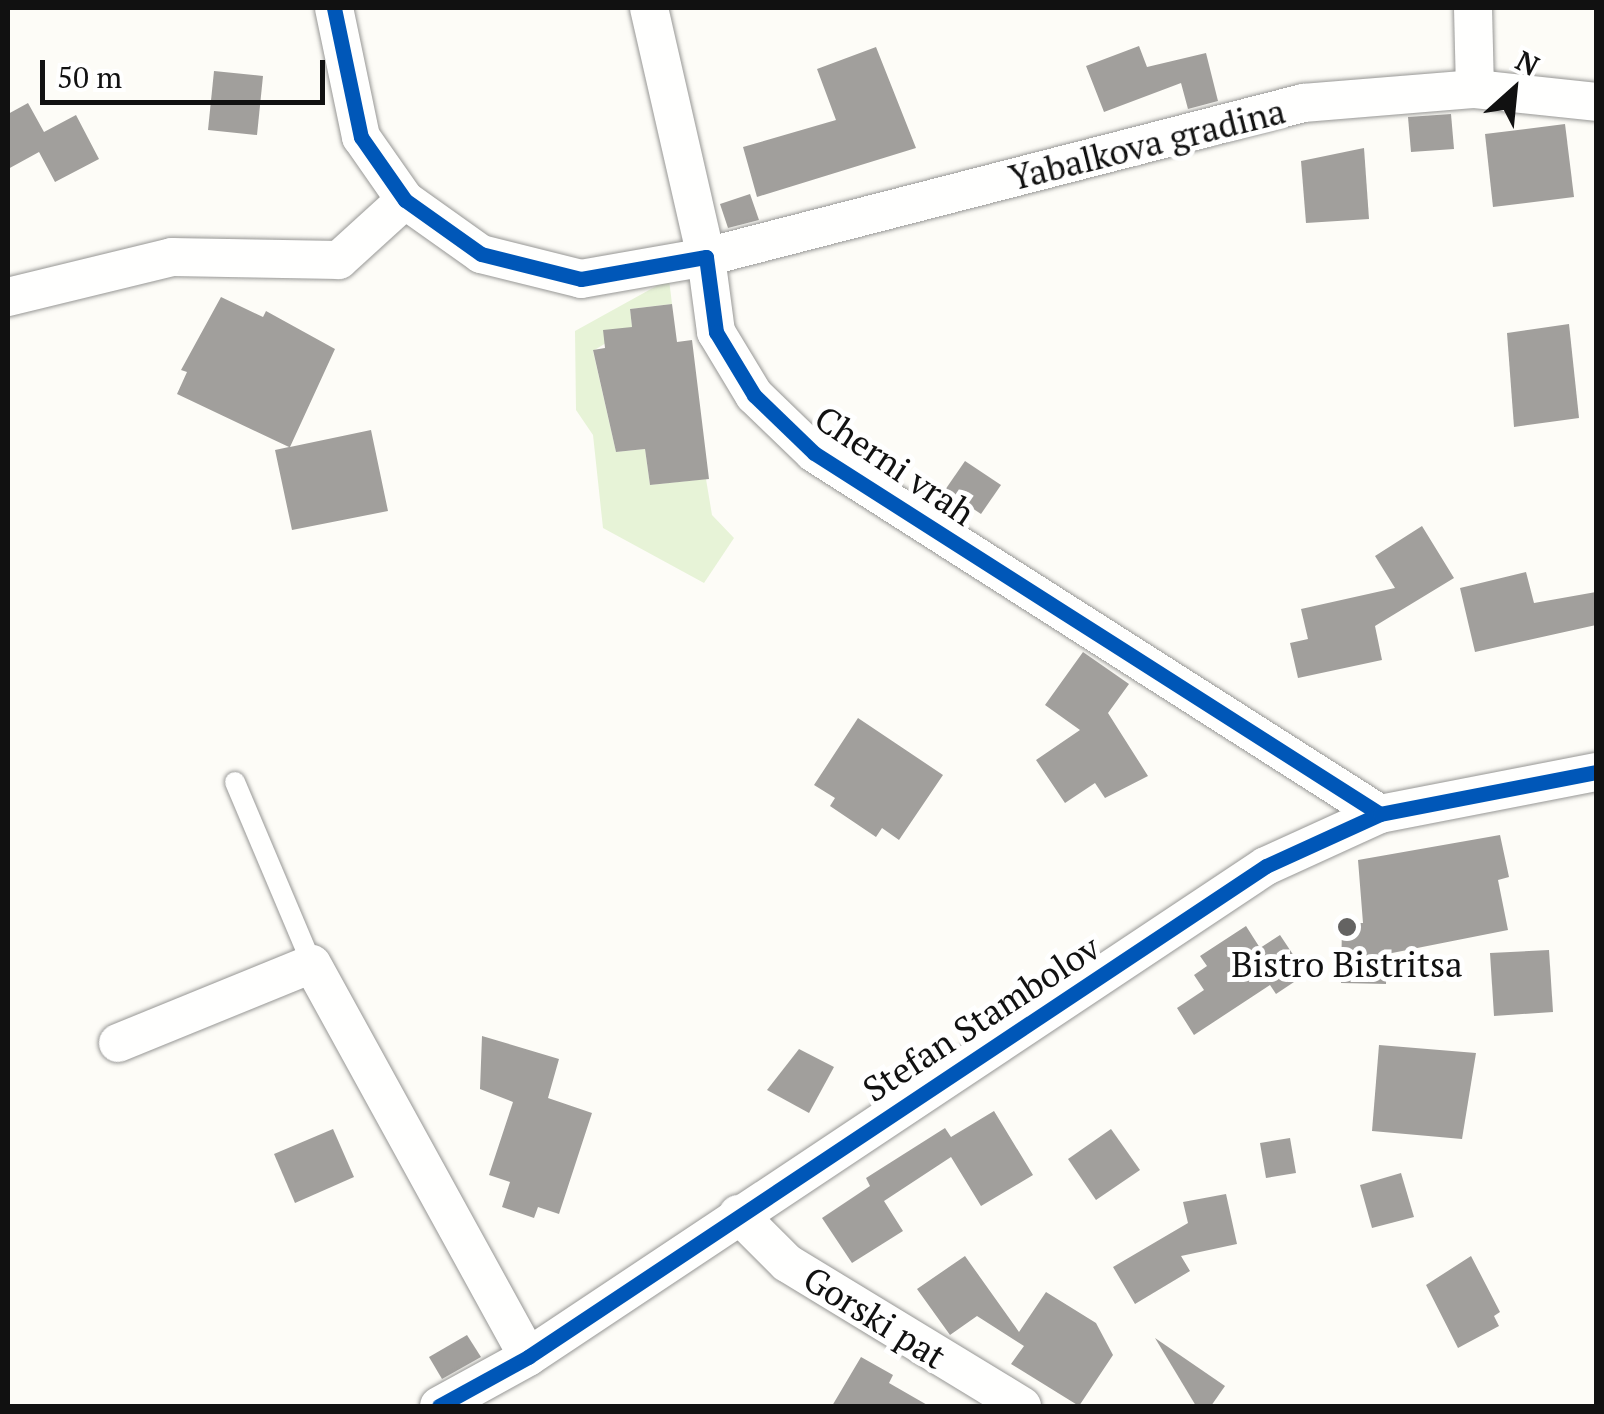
<!DOCTYPE html>
<html>
<head>
<meta charset="utf-8">
<style>
	body { margin:0 }
	#map { position:relative; width:1604px; height:1414px; overflow:hidden; background:#fdfcf7; font-family:"PT Serif",serif }
	div>[style] { position:absolute }
	.green>* { inset:0; background:#e7f3d7 }
	.building>* { inset:0; background:#a19f9c }
	.roads { filter:drop-shadow(0 0 2px #979795) drop-shadow(0 0 2px #979795) }
	.lane>* { height:20px; margin:-10px; padding:0 10px; transform-origin:10px; border-radius:10px; background:#fffffe }
	.street>* { height:38px; margin:-19px; padding:0 19px; transform-origin:19px; border-radius:19px; background:#fffffe }
	.cycleway>* { height:15px; margin:-7.5px; padding:0 7.5px; transform-origin:7.5px; border-radius:7.5px; background:#0057b8 }
	.dots>* { width:28px; height:28px; translate:-50% -50%; box-sizing:border-box; border:5px solid #fff; border-radius:50% }
	span { translate:-50% -50%; white-space:nowrap; text-align:center; line-height:1.15; -webkit-text-stroke:10px #fff; paint-order:stroke }
	.street-label { font-size:35px; color:#111 }
	.poi-label { font-size:35px; color:#111 }
	.frame { position:absolute; inset:0; border:10px solid #111; pointer-events:none }
	.north { position:absolute; left:1464px; top:40px; width:100px; height:100px; -webkit-text-stroke:8px #fff; paint-order:stroke; rotate:27deg; font-size:28px; font-weight:700; line-height:40px; text-align:center; color:#111 }
	.north::after { content:''; display:block; margin:auto; width:35px; height:45px; background:#111; clip-path:polygon(50% 0,100% 100%,50% 72%,0 100%) }
	.scale { position:absolute; left:40px; top:60px; width:285px; height:45px; box-sizing:border-box; border:5px solid #111; border-top:0; padding-left:12px; font-size:30px; line-height:35px; white-space:nowrap; color:#111; -webkit-text-stroke:8px #fff; paint-order:stroke }
</style>
</head>
<body>
<div id="map">
	<div class="green">
		<div style="clip-path:polygon(669px 279px,672px 304px,630px 309px,632px 327px,593px 351px,616px 452px,645px 449px,650px 485px,706px 479px,712px 515px,734px 538px,704px 583px,603px 528px,593px 435px,576px 410px,575px 331px)"></div>
	</div>
	<div class="building">
		<div style="clip-path:polygon(1139px 46px,1147px 67px,1206px 53px,1218px 101px,1188px 109px,1181px 83px,1104px 112px,1086px 66px)"></div>
		<div style="clip-path:polygon(876px 47px,916px 148px,757px 197px,743px 147px,836px 120px,817px 69px)"></div>
		<div style="clip-path:polygon(214px 71px,263px 76px,257px 135px,208px 130px)"></div>
		<div style="clip-path:polygon(28px 103px,44px 132px,76px 115px,99px 159px,55px 182px,39px 152px,8px 169px,8px 114px)"></div>
		<div style="clip-path:polygon(1451px 114px,1454px 149px,1411px 152px,1408px 117px)"></div>
		<div style="clip-path:polygon(1565px 124px,1574px 197px,1493px 207px,1485px 134px)"></div>
		<div style="clip-path:polygon(1364px 148px,1369px 219px,1306px 223px,1301px 161px)"></div>
		<div style="clip-path:polygon(750px 194px,759px 220px,728px 228px,720px 204px)"></div>
		<div style="clip-path:polygon(221px 297px,263px 317px,266px 311px,335px 349px,290px 447px,371px 430px,388px 511px,292px 530px,275px 450px,289px 447px,177px 394px,187px 372px,181px 370px)"></div>
		<div style="clip-path:polygon(672px 304px,677px 342px,692px 340px,709px 479px,650px 485px,645px 449px,616px 452px,593px 350px,605px 348px,603px 330px,632px 327px,630px 309px)"></div>
		<div style="clip-path:polygon(1569px 324px,1579px 418px,1514px 427px,1507px 333px)"></div>
		<div style="clip-path:polygon(965px 461px,1001px 485px,981px 514px,945px 490px)"></div>
		<div style="clip-path:polygon(1422px 526px,1454px 578px,1375px 626px,1382px 660px,1298px 678px,1290px 643px,1308px 639px,1301px 609px,1395px 588px,1375px 556px)"></div>
		<div style="clip-path:polygon(1526px 572px,1534px 603px,1596px 592px,1596px 625px,1475px 652px,1460px 588px)"></div>
		<div style="clip-path:polygon(1083px 652px,1129px 684px,1108px 713px,1148px 776px,1105px 798px,1095px 783px,1065px 803px,1036px 760px,1080px 730px,1045px 705px)"></div>
		<div style="clip-path:polygon(858px 718px,943px 775px,899px 840px,882px 828px,876px 837px,830px 806px,835px 798px,814px 785px)"></div>
		<div style="clip-path:polygon(1500px 835px,1509px 877px,1498px 880px,1508px 930px,1387px 954px,1386px 984px,1341px 983px,1342px 923px,1363px 923px,1358px 860px)"></div>
		<div style="clip-path:polygon(1246px 926px,1260px 948px,1280px 935px,1306px 974px,1276px 994px,1270px 985px,1194px 1035px,1177px 1008px,1204px 990px,1194px 975px,1207px 966px,1200px 956px)"></div>
		<div style="clip-path:polygon(1549px 950px,1553px 1012px,1494px 1016px,1490px 953px)"></div>
		<div style="clip-path:polygon(482px 1036px,559px 1059px,548px 1098px,592px 1113px,559px 1214px,538px 1207px,534px 1218px,502px 1207px,510px 1182px,489px 1175px,513px 1102px,480px 1089px)"></div>
		<div style="clip-path:polygon(1379px 1045px,1476px 1053px,1462px 1139px,1372px 1131px)"></div>
		<div style="clip-path:polygon(799px 1049px,834px 1067px,809px 1113px,767px 1090px)"></div>
		<div style="clip-path:polygon(994px 1111px,1033px 1175px,981px 1206px,951px 1157px,884px 1201px,903px 1231px,852px 1263px,822px 1218px,870px 1186px,866px 1178px,945px 1128px,951px 1137px)"></div>
		<div style="clip-path:polygon(333px 1129px,354px 1177px,295px 1203px,274px 1154px)"></div>
		<div style="clip-path:polygon(1111px 1129px,1140px 1170px,1096px 1200px,1068px 1159px)"></div>
		<div style="clip-path:polygon(1290px 1138px,1296px 1173px,1266px 1178px,1260px 1143px)"></div>
		<div style="clip-path:polygon(1401px 1173px,1414px 1217px,1372px 1228px,1360px 1185px)"></div>
		<div style="clip-path:polygon(1226px 1194px,1237px 1244px,1181px 1256px,1190px 1271px,1135px 1304px,1113px 1267px,1188px 1223px,1183px 1202px)"></div>
		<div style="clip-path:polygon(965px 1256px,1019px 1332px,1046px 1292px,1096px 1323px,1113px 1355px,1079px 1406px,1011px 1364px,1024px 1346px,977px 1316px,950px 1335px,917px 1289px)"></div>
		<div style="clip-path:polygon(1471px 1256px,1500px 1312px,1494px 1316px,1499px 1326px,1458px 1348px,1426px 1285px)"></div>
		<div style="clip-path:polygon(467px 1335px,481px 1357px,442px 1379px,429px 1357px)"></div>
		<div style="clip-path:polygon(1155px 1338px,1225px 1386px,1211px 1406px,1196px 1406px)"></div>
		<div style="clip-path:polygon(861px 1357px,893px 1375px,889px 1383px,929px 1406px,832px 1406px)"></div>
	</div>
	<div class="roads">
		<div class="lane">
			<div style="left:235px;top:782px;width:198px;rotate:67.1deg"></div>
		</div>
		<div class="street">
			<div style="left:334px;top:8px;width:132px;rotate:78.2deg"></div>
			<div style="left:361px;top:137px;width:77px;rotate:55.1deg"></div>
			<div style="left:405px;top:200px;width:93px;rotate:35.4deg"></div>
			<div style="left:481px;top:254px;width:103px;rotate:14deg"></div>
			<div style="left:581px;top:279px;width:127px;rotate:-10deg"></div>
			<div style="left:706px;top:257px;width:76px;rotate:82.4deg"></div>
			<div style="left:716px;top:332px;width:74px;rotate:58.9deg"></div>
			<div style="left:754px;top:395px;width:83px;rotate:44deg"></div>
			<div style="left:814px;top:453px;width:671px;rotate:32.53deg"></div>
			<div style="left:649px;top:8px;width:255px;rotate:77.1deg"></div>
			<div style="left:706px;top:257px;width:617px;rotate:-14.46deg"></div>
			<div style="left:1303px;top:103px;width:173px;rotate:-4.7deg"></div>
			<div style="left:1475px;top:89px;width:122px;rotate:6.1deg"></div>
			<div style="left:1473px;top:8px;width:81px;rotate:88.6deg"></div>
			<div style="left:8px;top:297px;width:169px;rotate:-13.7deg"></div>
			<div style="left:172px;top:257px;width:167px;rotate:1deg"></div>
			<div style="left:339px;top:260px;width:89px;rotate:-42.3deg"></div>
			<div style="left:118px;top:1043px;width:209px;rotate:-22.2deg"></div>
			<div style="left:312px;top:964px;width:448px;rotate:61.2deg"></div>
			<div style="left:738px;top:1214px;width:69px;rotate:45deg"></div>
			<div style="left:787px;top:1263px;width:275px;rotate:31.3deg"></div>
			<div style="left:439px;top:1406px;width:102px;rotate:-28.8deg"></div>
			<div style="left:528px;top:1357px;width:886px;rotate:-33.64deg"></div>
			<div style="left:1266px;top:866px;width:125px;rotate:-24.5deg"></div>
			<div style="left:1380px;top:814px;width:220px;rotate:-11deg"></div>
		</div>
	</div>
	<div class="cycleway">
		<div style="left:334px;top:8px;width:132px;rotate:78.2deg"></div>
		<div style="left:361px;top:137px;width:77px;rotate:55.1deg"></div>
		<div style="left:405px;top:200px;width:93px;rotate:35.4deg"></div>
		<div style="left:481px;top:254px;width:103px;rotate:14deg"></div>
		<div style="left:581px;top:279px;width:127px;rotate:-10deg"></div>
		<div style="left:706px;top:257px;width:76px;rotate:82.4deg"></div>
		<div style="left:716px;top:332px;width:74px;rotate:58.9deg"></div>
		<div style="left:754px;top:395px;width:83px;rotate:44deg"></div>
		<div style="left:814px;top:453px;width:671px;rotate:32.53deg"></div>
		<div style="left:439px;top:1406px;width:102px;rotate:-28.8deg"></div>
		<div style="left:528px;top:1357px;width:886px;rotate:-33.64deg"></div>
		<div style="left:1266px;top:866px;width:125px;rotate:-24.5deg"></div>
		<div style="left:1380px;top:814px;width:220px;rotate:-11deg"></div>
	</div>
	<div class="dots">
		<div style="left:1347px;top:927px;background:#646362"></div>
	</div>
	<div class="street-label">
		<span style="left:1147px;top:144px;rotate:-14deg">Yabalkova gradina</span>
		<span style="left:895px;top:465px;rotate:34deg">Cherni vrah</span>
		<span style="left:981px;top:1018px;rotate:-33deg">Stefan Stambolov</span>
		<span style="left:875px;top:1317px;rotate:32deg">Gorski pat</span>
	</div>
	<div class="poi-label">
		<span style="left:1347px;top:964px">Bistro Bistritsa</span>
	</div>
	<div class="frame"></div>
	<div class="north">N</div>
	<div class="scale">50 m</div>
</div>
</body>
</html>
